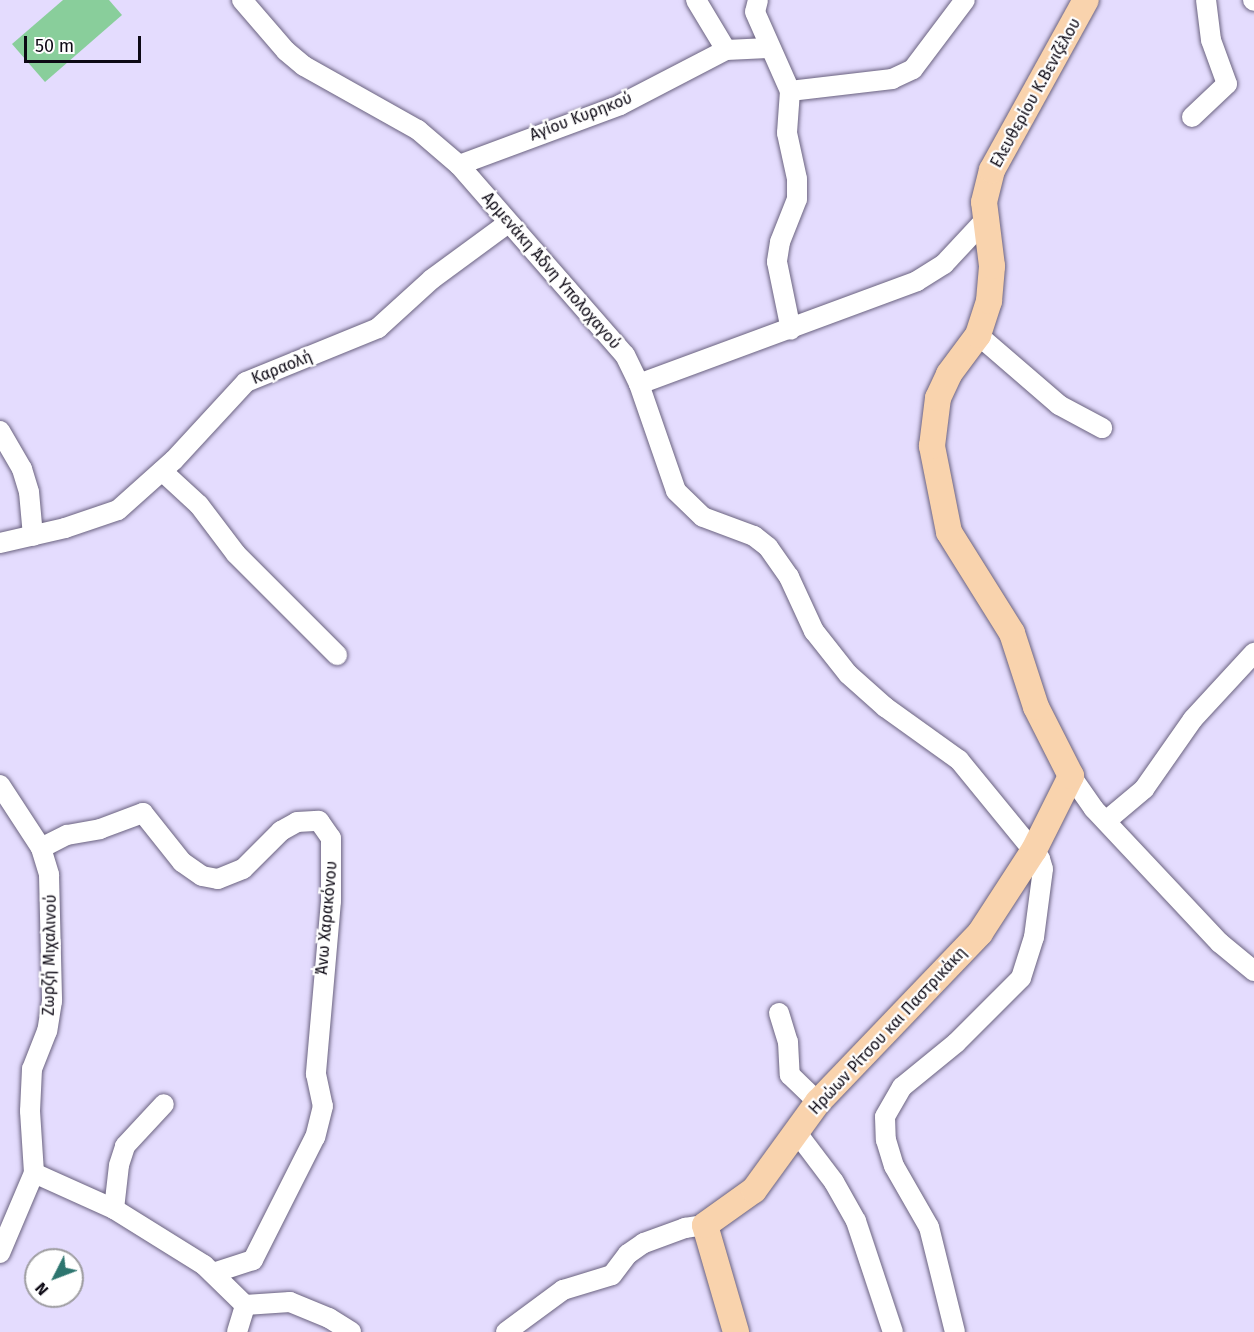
<!DOCTYPE html>
<html>
<head>
<meta charset="utf-8">
<style>
	body { margin:0 }
	#map { position:relative; width:1254px; height:1332px; overflow:hidden; background:#e4dcfe; font-family:"Fira Sans",sans-serif }
	div>[style] { position:absolute }
	.green>* { inset:0; background:#89ce9b }
	.roads { filter:drop-shadow(0 0 2px #6a627f) drop-shadow(0 0 2px #6a627f) }
	.minor>* { height:20px; margin:-10px; padding:0 10px; transform-origin:10px; border-radius:10px; background:#fff }
	.major>* { height:26px; margin:-13px; padding:0 13px; transform-origin:13px; border-radius:13px; background:#f9d3ad }
	span { translate:-50% -50%; white-space:nowrap; text-align:center; line-height:1.15; -webkit-text-stroke:4.5px #fff; paint-order:stroke }
	.street-label { font-size:16px; color:#0d0914 }
	.north { position:absolute; left:24px; top:1248px; width:60px; height:60px; box-sizing:border-box; background:#fff; border:2px solid #9e9da1; border-radius:50%; rotate:228deg; font-size:16px; font-weight:700; line-height:24px; text-align:center; color:#0d0914 }
	.north::after { content:''; display:block; margin:auto; width:21px; height:27px; background:#2d756f; clip-path:polygon(50% 0,100% 100%,50% 72%,0 100%) }
	.scale { position:absolute; left:24px; top:36px; width:117px; height:27px; box-sizing:border-box; border:3px solid #0d0914; border-top:0; padding-left:8px; font-size:18px; line-height:21px; white-space:nowrap; color:#0d0914; -webkit-text-stroke:4px #fff; paint-order:stroke }
</style>
</head>
<body>
<div id="map">
	<div class="green">
		<div style="clip-path:polygon(63px 0,109px 0,122px 15px,45px 82px,12px 44px)"></div>
	</div>
	<div class="roads">
		<div class="minor">
			<div style="left:242px;top:0;width:67px;rotate:49.2deg"></div>
			<div style="left:286px;top:51px;width:23px;rotate:40deg"></div>
			<div style="left:304px;top:66px;width:131px;rotate:29.3deg"></div>
			<div style="left:418px;top:130px;width:54px;rotate:40.5deg"></div>
			<div style="left:459px;top:165px;width:252px;rotate:48.9deg"></div>
			<div style="left:625px;top:355px;width:32px;rotate:64deg"></div>
			<div style="left:639px;top:384px;width:113px;rotate:70.9deg"></div>
			<div style="left:676px;top:491px;width:37px;rotate:44deg"></div>
			<div style="left:703px;top:517px;width:54px;rotate:20.4deg"></div>
			<div style="left:754px;top:536px;width:18px;rotate:38deg"></div>
			<div style="left:768px;top:547px;width:37px;rotate:55deg"></div>
			<div style="left:789px;top:577px;width:60px;rotate:65.2deg"></div>
			<div style="left:814px;top:631px;width:55px;rotate:51.7deg"></div>
			<div style="left:848px;top:674px;width:50px;rotate:41.7deg"></div>
			<div style="left:885px;top:707px;width:91px;rotate:35.6deg"></div>
			<div style="left:959px;top:760px;width:128px;rotate:50.7deg"></div>
			<div style="left:1040px;top:859px;width:10px;rotate:73deg"></div>
			<div style="left:1043px;top:869px;width:69px;rotate:97.5deg"></div>
			<div style="left:1034px;top:937px;width:43px;rotate:107.6deg"></div>
			<div style="left:1021px;top:978px;width:92px;rotate:135deg"></div>
			<div style="left:956px;top:1043px;width:70px;rotate:140.8deg"></div>
			<div style="left:902px;top:1087px;width:34px;rotate:120deg"></div>
			<div style="left:885px;top:1117px;width:23px;rotate:88deg"></div>
			<div style="left:886px;top:1140px;width:27px;rotate:73deg"></div>
			<div style="left:894px;top:1166px;width:70px;rotate:60.2deg"></div>
			<div style="left:929px;top:1227px;width:108px;rotate:76.1deg"></div>
			<div style="left:696px;top:0;width:58px;rotate:59deg"></div>
			<div style="left:758px;top:0;width:12px;rotate:104deg"></div>
			<div style="left:755px;top:12px;width:86px;rotate:66.1deg"></div>
			<div style="left:790px;top:91px;width:103px;rotate:-6.7deg"></div>
			<div style="left:892px;top:79px;width:23px;rotate:-25deg"></div>
			<div style="left:913px;top:69px;width:86px;rotate:-53deg"></div>
			<div style="left:1253px;top:0;width:1px;rotate:45deg"></div>
			<div style="left:790px;top:91px;width:42px;rotate:94.1deg"></div>
			<div style="left:787px;top:133px;width:47px;rotate:77.7deg"></div>
			<div style="left:797px;top:179px;width:20px;rotate:90deg"></div>
			<div style="left:797px;top:199px;width:46px;rotate:111.6deg"></div>
			<div style="left:780px;top:242px;width:20px;rotate:99deg"></div>
			<div style="left:777px;top:262px;width:69px;rotate:78.4deg"></div>
			<div style="left:1192px;top:117px;width:48px;rotate:-43.3deg"></div>
			<div style="left:1227px;top:84px;width:47px;rotate:-110deg"></div>
			<div style="left:1211px;top:40px;width:40px;rotate:-97.1deg"></div>
			<div style="left:459px;top:165px;width:172px;rotate:-20.4deg"></div>
			<div style="left:620px;top:105px;width:119px;rotate:-27.4deg"></div>
			<div style="left:726px;top:50px;width:42px;rotate:-2.7deg"></div>
			<div style="left:978px;top:335px;width:107px;rotate:40.8deg"></div>
			<div style="left:1059px;top:405px;width:49px;rotate:28.1deg"></div>
			<div style="left:639px;top:384px;width:296px;rotate:-20.3deg"></div>
			<div style="left:917px;top:281px;width:32px;rotate:-32deg"></div>
			<div style="left:944px;top:264px;width:60px;rotate:-47deg"></div>
			<div style="left:0;top:431px;width:44px;rotate:59.9deg"></div>
			<div style="left:22px;top:469px;width:24px;rotate:73deg"></div>
			<div style="left:29px;top:492px;width:44px;rotate:84.8deg"></div>
			<div style="left:162px;top:471px;width:50px;rotate:42.6deg"></div>
			<div style="left:199px;top:505px;width:61px;rotate:52.9deg"></div>
			<div style="left:236px;top:554px;width:143px;rotate:45deg"></div>
			<div style="left:0;top:543px;width:67px;rotate:-13deg"></div>
			<div style="left:65px;top:528px;width:56px;rotate:-18.8deg"></div>
			<div style="left:118px;top:510px;width:75px;rotate:-41.8deg"></div>
			<div style="left:174px;top:460px;width:106px;rotate:-47.3deg"></div>
			<div style="left:246px;top:382px;width:143px;rotate:-22.2deg"></div>
			<div style="left:378px;top:328px;width:73px;rotate:-42.2deg"></div>
			<div style="left:432px;top:279px;width:93px;rotate:-36.3deg"></div>
			<div style="left:1071px;top:776px;width:40px;rotate:55.1deg"></div>
			<div style="left:1094px;top:809px;width:184px;rotate:46.8deg"></div>
			<div style="left:1220px;top:943px;width:44px;rotate:39.5deg"></div>
			<div style="left:0;top:785px;width:75px;rotate:56.9deg"></div>
			<div style="left:41px;top:848px;width:28px;rotate:73deg"></div>
			<div style="left:49px;top:875px;width:126px;rotate:88.6deg"></div>
			<div style="left:52px;top:1001px;width:30px;rotate:99deg"></div>
			<div style="left:47px;top:1031px;width:41px;rotate:111.5deg"></div>
			<div style="left:32px;top:1069px;width:42px;rotate:92.7deg"></div>
			<div style="left:30px;top:1111px;width:62px;rotate:86.3deg"></div>
			<div style="left:34px;top:1173px;width:88px;rotate:24.2deg"></div>
			<div style="left:114px;top:1209px;width:106px;rotate:31.9deg"></div>
			<div style="left:204px;top:1265px;width:57px;rotate:44.3deg"></div>
			<div style="left:1106px;top:821px;width:50px;rotate:-40.1deg"></div>
			<div style="left:1144px;top:789px;width:85px;rotate:-55deg"></div>
			<div style="left:1193px;top:719px;width:90px;rotate:-47.3deg"></div>
			<div style="left:41px;top:848px;width:29px;rotate:-27deg"></div>
			<div style="left:67px;top:835px;width:34px;rotate:-10deg"></div>
			<div style="left:100px;top:829px;width:46px;rotate:-20.4deg"></div>
			<div style="left:143px;top:813px;width:63px;rotate:51.5deg"></div>
			<div style="left:182px;top:862px;width:24px;rotate:35deg"></div>
			<div style="left:202px;top:876px;width:16px;rotate:11deg"></div>
			<div style="left:218px;top:879px;width:27px;rotate:-22deg"></div>
			<div style="left:243px;top:869px;width:54px;rotate:-45deg"></div>
			<div style="left:281px;top:831px;width:18px;rotate:-29deg"></div>
			<div style="left:297px;top:822px;width:22px;rotate:-3deg"></div>
			<div style="left:319px;top:821px;width:21px;rotate:55deg"></div>
			<div style="left:331px;top:838px;width:63px;rotate:90deg"></div>
			<div style="left:331px;top:901px;width:174px;rotate:95deg"></div>
			<div style="left:316px;top:1074px;width:33px;rotate:78deg"></div>
			<div style="left:323px;top:1106px;width:32px;rotate:104deg"></div>
			<div style="left:315px;top:1137px;width:138px;rotate:116.8deg"></div>
			<div style="left:253px;top:1260px;width:42px;rotate:162deg"></div>
			<div style="left:779px;top:1013px;width:30px;rotate:73deg"></div>
			<div style="left:788px;top:1042px;width:33px;rotate:87deg"></div>
			<div style="left:790px;top:1075px;width:39px;rotate:44deg"></div>
			<div style="left:797px;top:1133px;width:61px;rotate:52.9deg"></div>
			<div style="left:834px;top:1182px;width:45px;rotate:60.6deg"></div>
			<div style="left:856px;top:1221px;width:117px;rotate:71.6deg"></div>
			<div style="left:114px;top:1209px;width:44px;rotate:-83.5deg"></div>
			<div style="left:119px;top:1165px;width:20px;rotate:-72deg"></div>
			<div style="left:125px;top:1146px;width:57px;rotate:-47.1deg"></div>
			<div style="left:0;top:1253px;width:87px;rotate:-67deg"></div>
			<div style="left:245px;top:1305px;width:45px;rotate:-3.8deg"></div>
			<div style="left:290px;top:1302px;width:42px;rotate:22.3deg"></div>
			<div style="left:329px;top:1318px;width:26px;rotate:32deg"></div>
			<div style="left:237px;top:1332px;width:28px;rotate:-73deg"></div>
			<div style="left:506px;top:1332px;width:71px;rotate:-36.4deg"></div>
			<div style="left:563px;top:1290px;width:51px;rotate:-17deg"></div>
			<div style="left:612px;top:1275px;width:26px;rotate:-53deg"></div>
			<div style="left:628px;top:1254px;width:19px;rotate:-35deg"></div>
			<div style="left:644px;top:1243px;width:44px;rotate:-20.1deg"></div>
			<div style="left:685px;top:1228px;width:20px;rotate:-9deg"></div>
		</div>
		<div class="major">
			<div style="left:736px;top:1332px;width:111px;rotate:-106.2deg"></div>
			<div style="left:705px;top:1225px;width:60px;rotate:-35.5deg"></div>
			<div style="left:754px;top:1190px;width:109px;rotate:-54deg"></div>
			<div style="left:818px;top:1102px;width:234px;rotate:-46.2deg"></div>
			<div style="left:980px;top:933px;width:99px;rotate:-57deg"></div>
			<div style="left:1034px;top:850px;width:83px;rotate:-63.4deg"></div>
			<div style="left:1071px;top:776px;width:77px;rotate:-116.9deg"></div>
			<div style="left:1036px;top:707px;width:78px;rotate:-108deg"></div>
			<div style="left:1012px;top:633px;width:119px;rotate:-122deg"></div>
			<div style="left:949px;top:532px;width:88px;rotate:-101.2deg"></div>
			<div style="left:932px;top:446px;width:48px;rotate:-82.9deg"></div>
			<div style="left:938px;top:398px;width:26px;rotate:-65deg"></div>
			<div style="left:949px;top:374px;width:49px;rotate:-53.4deg"></div>
			<div style="left:978px;top:335px;width:36px;rotate:-72deg"></div>
			<div style="left:989px;top:301px;width:35px;rotate:-85deg"></div>
			<div style="left:992px;top:266px;width:64px;rotate:-97.1deg"></div>
			<div style="left:984px;top:202px;width:33px;rotate:-76deg"></div>
			<div style="left:992px;top:170px;width:194px;rotate:-61.1deg"></div>
		</div>
	</div>
	<div class="street-label">
		<span style="left:1036px;top:93px;rotate:-61deg">Ελευθερίου Κ.Βενιζέλου</span>
		<span style="left:581px;top:117px;rotate:-21deg">Αγίου Κυρηκού</span>
		<span style="left:551px;top:271px;rotate:49deg">Αρμενάκη Άδνη Υπολοχαγού</span>
		<span style="left:282px;top:368px;rotate:-22deg">Καραολή</span>
		<span style="left:327px;top:918px;rotate:-85deg">Άνω Χαρακόνου</span>
		<span style="left:50px;top:955px;rotate:-89deg">Ζωρζή Μιχαλινού</span>
		<span style="left:888px;top:1031px;rotate:-47deg">Ηρώων Ρίτσου και Παστρικάκη</span>
	</div>
	<div class="north">N</div>
	<div class="scale">50 m</div>
</div>
</body>
</html>
